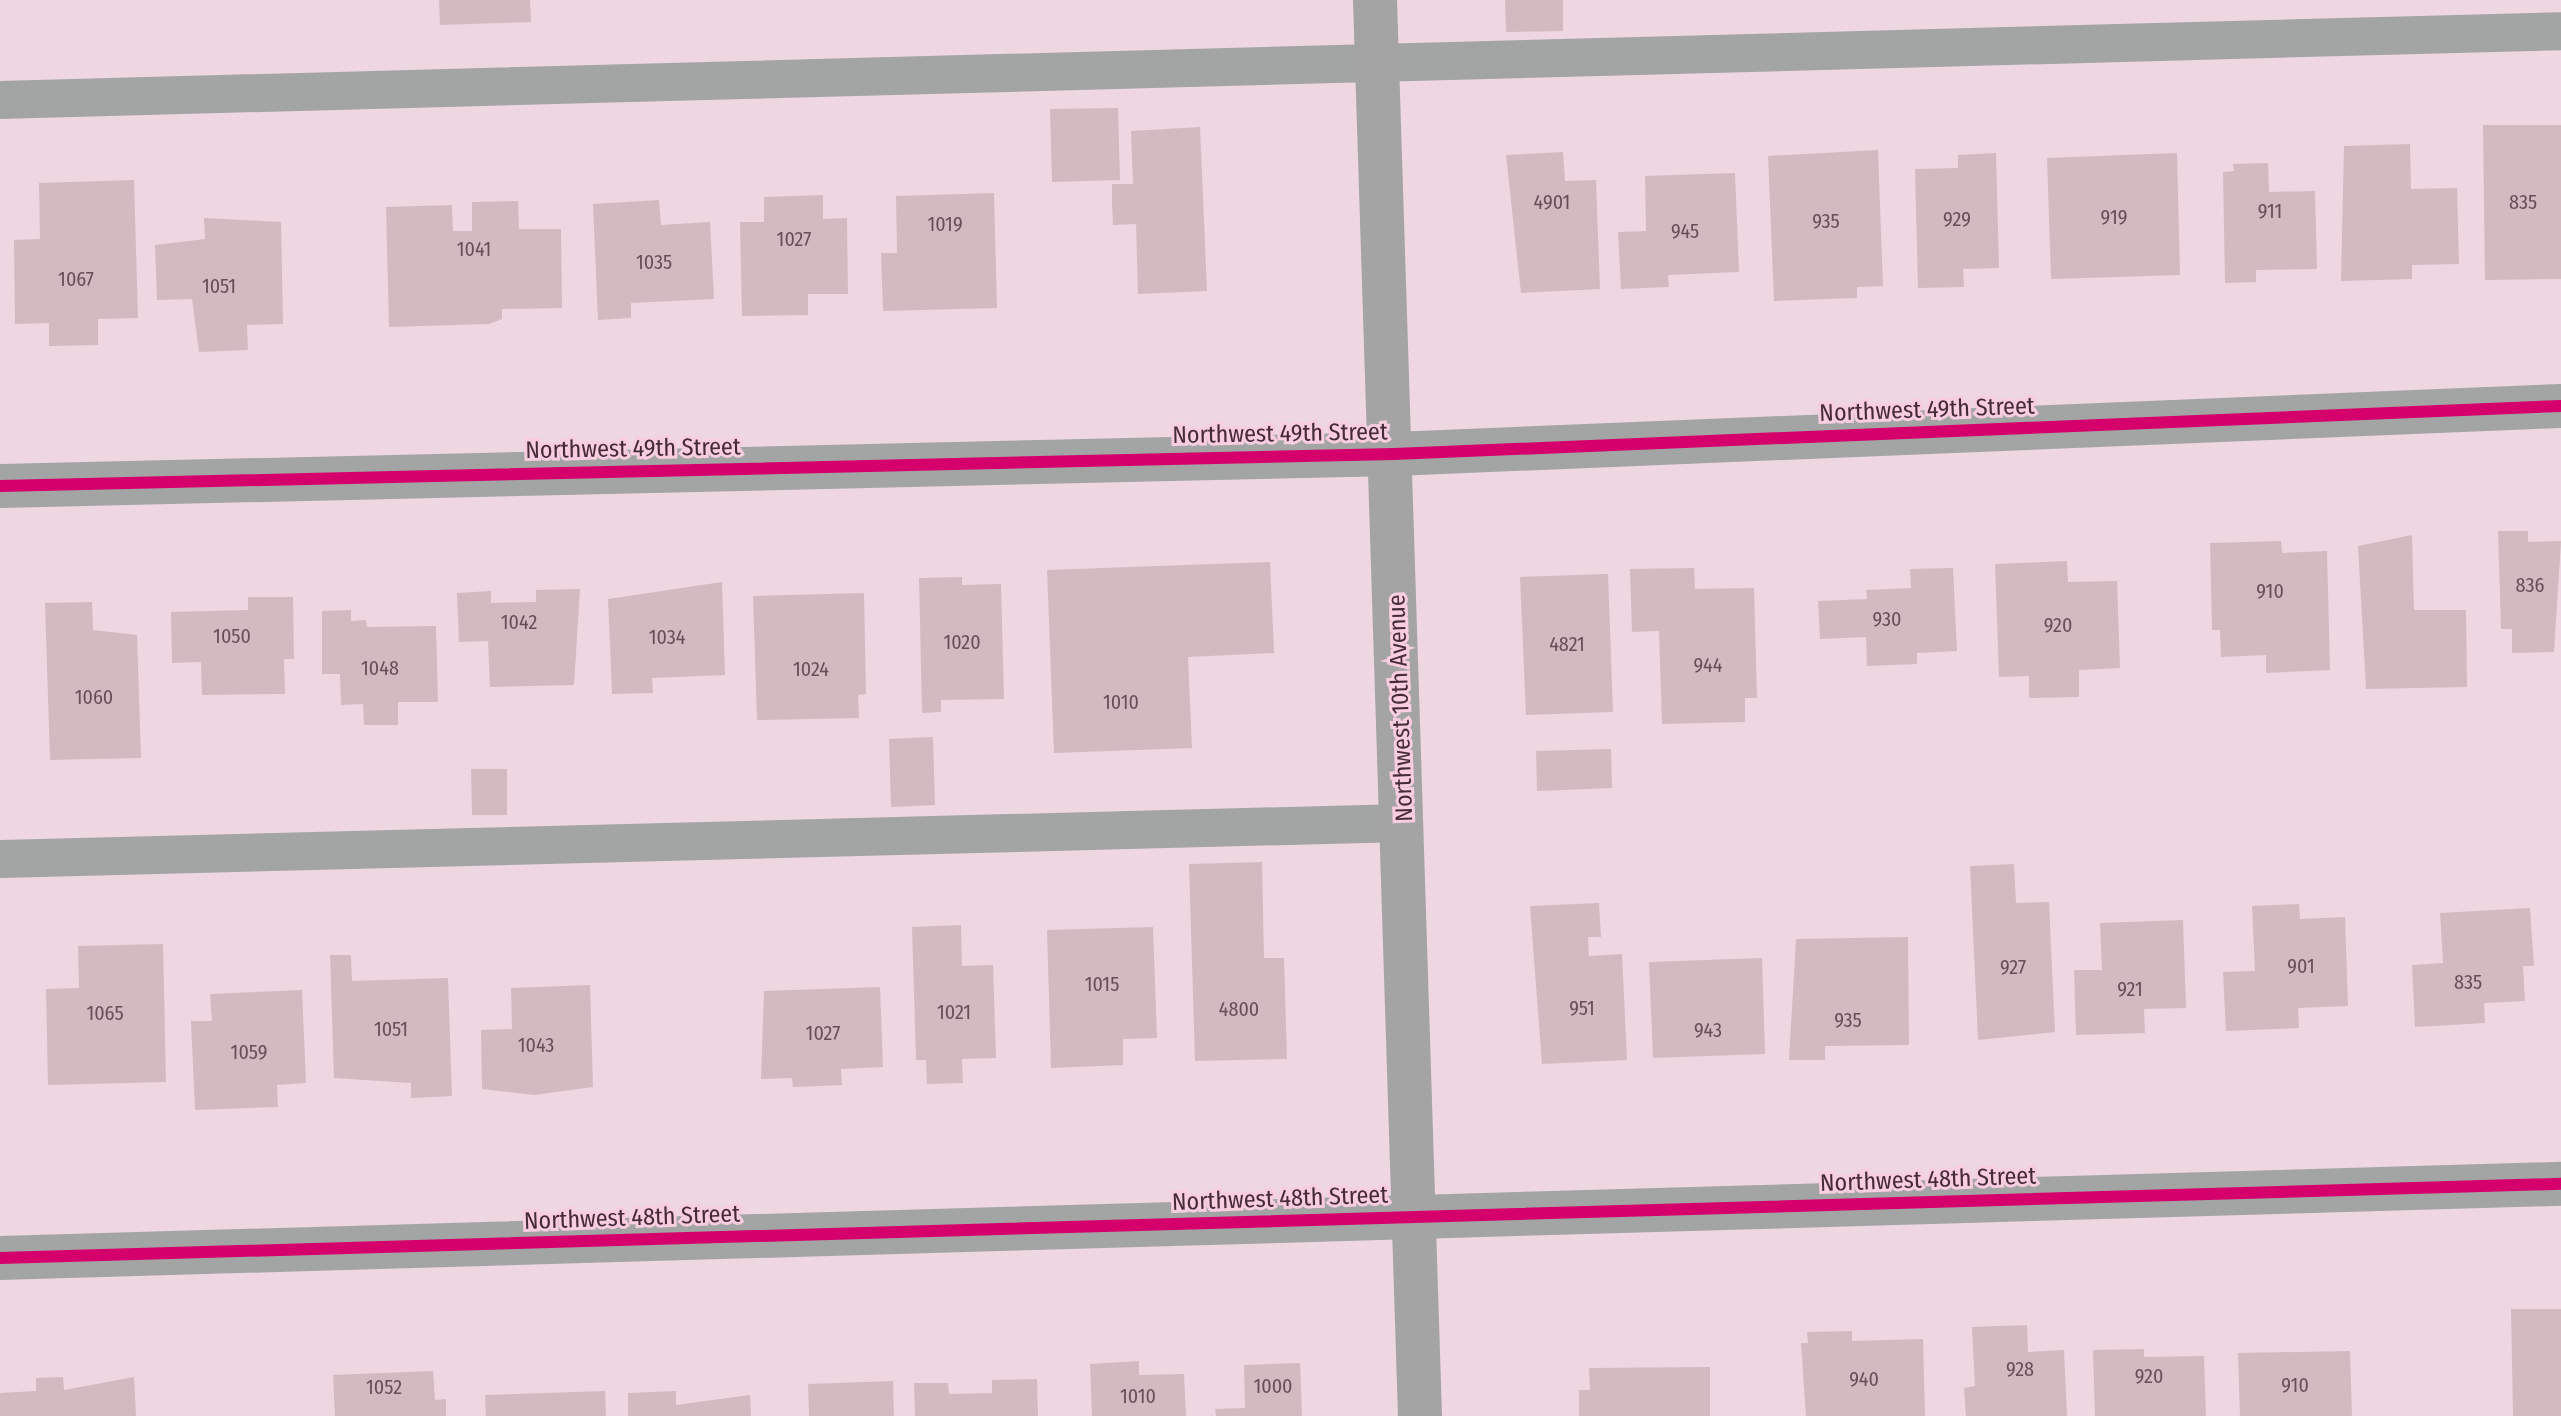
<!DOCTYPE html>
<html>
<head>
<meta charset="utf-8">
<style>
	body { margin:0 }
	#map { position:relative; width:2561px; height:1416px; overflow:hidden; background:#eed7e0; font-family:"Fira Sans Condensed",sans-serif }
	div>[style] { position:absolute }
	.building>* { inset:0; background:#d2bac0 }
	.lane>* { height:38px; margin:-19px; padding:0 19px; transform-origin:19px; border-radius:19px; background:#a3a5a4 }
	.street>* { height:44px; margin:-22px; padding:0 22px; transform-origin:22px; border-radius:22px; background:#a3a5a4 }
	.secondary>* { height:44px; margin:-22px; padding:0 22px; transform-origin:22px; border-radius:22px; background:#a4a4a4 }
	.cycleway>* { height:12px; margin:-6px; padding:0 6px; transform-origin:6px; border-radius:6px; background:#d6006c }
	span { translate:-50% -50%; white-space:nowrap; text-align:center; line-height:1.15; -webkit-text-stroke:6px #f8cddf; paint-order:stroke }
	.number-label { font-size:20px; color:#684e59 }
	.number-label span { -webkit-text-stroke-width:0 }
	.street-label { font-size:24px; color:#452a37 }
</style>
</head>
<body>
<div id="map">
	<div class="building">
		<div style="clip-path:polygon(439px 0,530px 0,531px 22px,440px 25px)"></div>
		<div style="clip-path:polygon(1505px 0,1563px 0,1563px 31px,1506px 32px)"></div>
		<div style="clip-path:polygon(1118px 108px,1120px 180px,1052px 182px,1050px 109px)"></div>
		<div style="clip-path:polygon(2483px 125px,2561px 125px,2561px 279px,2485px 280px)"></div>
		<div style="clip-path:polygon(1200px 127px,1207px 291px,1138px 294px,1136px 224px,1113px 225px,1112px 205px,1112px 184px,1133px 184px,1131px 131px)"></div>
		<div style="clip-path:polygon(2410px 144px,2411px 189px,2457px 188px,2459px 264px,2412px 265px,2412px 279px,2341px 281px,2344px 146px)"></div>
		<div style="clip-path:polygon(1878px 150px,1883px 286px,1857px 287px,1857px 298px,1774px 301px,1768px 156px)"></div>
		<div style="clip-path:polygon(1563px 152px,1565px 181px,1596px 180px,1600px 289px,1521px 293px,1506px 155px)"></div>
		<div style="clip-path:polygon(1996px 153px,1999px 268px,1963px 269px,1964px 287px,1918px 288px,1915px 169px,1958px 168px,1958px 155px)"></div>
		<div style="clip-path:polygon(2177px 153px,2180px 275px,2051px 279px,2047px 158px)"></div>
		<div style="clip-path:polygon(2268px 163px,2269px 192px,2315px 191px,2317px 269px,2256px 270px,2256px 282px,2225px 283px,2223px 172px,2234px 171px,2233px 164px)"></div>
		<div style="clip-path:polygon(1735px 173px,1739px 272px,1668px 275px,1669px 287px,1621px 289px,1618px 232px,1646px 231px,1645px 176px)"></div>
		<div style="clip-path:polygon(134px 180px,138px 318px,98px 319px,98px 345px,49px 346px,49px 323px,15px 324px,14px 240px,40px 239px,39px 183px)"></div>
		<div style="clip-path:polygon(994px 193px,997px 308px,883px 311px,881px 253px,897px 253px,896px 196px)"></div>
		<div style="clip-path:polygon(823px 195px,823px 219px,847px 218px,848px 294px,808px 294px,808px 315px,742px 316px,740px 222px,764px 222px,764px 197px)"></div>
		<div style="clip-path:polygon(659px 200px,661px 225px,710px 222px,714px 299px,631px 303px,631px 318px,598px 320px,593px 204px)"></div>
		<div style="clip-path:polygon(518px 201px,519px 229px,561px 229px,562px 308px,502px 309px,502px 319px,489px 324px,389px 327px,386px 207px,452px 205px,453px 231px,472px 231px,472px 202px)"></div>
		<div style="clip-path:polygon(204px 218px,281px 222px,283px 324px,247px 325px,248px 350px,199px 352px,192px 299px,157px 300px,155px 245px,205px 239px)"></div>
		<div style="clip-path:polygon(2498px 531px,2528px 531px,2528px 542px,2561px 541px,2554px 652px,2512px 653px,2512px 629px,2501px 629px)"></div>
		<div style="clip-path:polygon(2412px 535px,2414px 610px,2466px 610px,2467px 687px,2366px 689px,2358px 546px)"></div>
		<div style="clip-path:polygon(2281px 541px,2282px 553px,2327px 551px,2330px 670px,2266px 673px,2266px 655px,2221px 657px,2220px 630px,2212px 630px,2210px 543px)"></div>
		<div style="clip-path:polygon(2067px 561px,2068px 582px,2117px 581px,2120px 668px,2079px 670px,2079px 697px,2029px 698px,2029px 676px,1999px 677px,1995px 564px)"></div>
		<div style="clip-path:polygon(1270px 562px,1274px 653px,1188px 657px,1192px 748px,1054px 753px,1047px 570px)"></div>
		<div style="clip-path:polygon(1694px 568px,1695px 589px,1754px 588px,1757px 698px,1745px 698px,1745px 722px,1662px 724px,1659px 631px,1632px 632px,1630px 569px)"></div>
		<div style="clip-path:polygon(1953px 568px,1957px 651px,1917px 653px,1917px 664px,1867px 666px,1866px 637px,1820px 639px,1818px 601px,1867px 599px,1866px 590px,1911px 588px,1910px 569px)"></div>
		<div style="clip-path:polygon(1608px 574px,1613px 712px,1526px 715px,1520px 577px)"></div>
		<div style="clip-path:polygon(962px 577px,962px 585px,1001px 584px,1004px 699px,941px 700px,941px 712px,922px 713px,919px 578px)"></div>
		<div style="clip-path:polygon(722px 582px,725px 675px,652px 678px,653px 693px,612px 694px,608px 599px)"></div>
		<div style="clip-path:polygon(580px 589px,574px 685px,490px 687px,488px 641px,459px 642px,457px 593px,491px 591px,491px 603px,536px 602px,536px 590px)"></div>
		<div style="clip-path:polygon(864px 593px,866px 694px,858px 695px,859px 718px,757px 720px,753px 596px)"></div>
		<div style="clip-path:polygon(248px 597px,293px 597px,294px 659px,284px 659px,285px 694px,202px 695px,201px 662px,172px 663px,171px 612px,248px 610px)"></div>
		<div style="clip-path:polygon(92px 602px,93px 630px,137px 635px,141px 758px,50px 760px,45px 603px)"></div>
		<div style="clip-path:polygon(351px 610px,351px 621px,366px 620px,367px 627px,436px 626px,438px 702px,398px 702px,398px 725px,364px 725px,363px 704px,341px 705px,340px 674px,322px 674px,322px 611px)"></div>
		<div style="clip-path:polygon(933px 737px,935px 805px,891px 807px,889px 739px)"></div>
		<div style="clip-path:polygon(1611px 749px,1612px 788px,1537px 791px,1536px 751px)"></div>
		<div style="clip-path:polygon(471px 769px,507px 769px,507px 815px,472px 815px)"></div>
		<div style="clip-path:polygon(1262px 862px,1264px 958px,1284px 958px,1287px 1059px,1195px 1061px,1189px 864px)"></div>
		<div style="clip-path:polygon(2014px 864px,2016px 903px,2049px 902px,2055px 1032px,1978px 1040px,1970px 866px)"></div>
		<div style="clip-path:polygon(1599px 903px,1601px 937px,1588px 937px,1589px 956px,1622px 954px,1627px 1060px,1542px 1064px,1530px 906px)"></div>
		<div style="clip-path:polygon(2299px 904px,2300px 919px,2345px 917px,2348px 1006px,2298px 1008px,2299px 1028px,2226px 1031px,2223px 972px,2255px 971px,2252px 906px)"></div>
		<div style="clip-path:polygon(2530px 908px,2534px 966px,2523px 966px,2525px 1001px,2484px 1003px,2485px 1023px,2415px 1027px,2412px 965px,2443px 963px,2440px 913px)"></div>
		<div style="clip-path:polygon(2183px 920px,2186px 1008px,2144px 1009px,2145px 1033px,2076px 1035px,2074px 970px,2102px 970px,2100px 923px)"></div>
		<div style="clip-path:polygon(961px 925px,962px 966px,993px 965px,996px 1058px,962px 1059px,963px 1083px,927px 1084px,926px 1060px,916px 1060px,912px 927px)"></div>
		<div style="clip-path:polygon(1153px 927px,1157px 1038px,1123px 1039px,1123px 1065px,1051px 1068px,1047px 930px)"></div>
		<div style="clip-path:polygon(1908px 937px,1909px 1045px,1825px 1046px,1825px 1060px,1789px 1060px,1796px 939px)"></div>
		<div style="clip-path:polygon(163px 944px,166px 1082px,48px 1085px,46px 989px,79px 988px,78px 946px)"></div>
		<div style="clip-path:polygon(330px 955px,351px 955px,352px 981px,448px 978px,452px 1096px,411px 1098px,411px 1083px,334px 1078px)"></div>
		<div style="clip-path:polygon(1762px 958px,1765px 1054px,1653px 1058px,1649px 962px)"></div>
		<div style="clip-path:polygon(590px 985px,593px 1087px,534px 1095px,482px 1089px,481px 1030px,512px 1029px,511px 988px)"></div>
		<div style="clip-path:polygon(880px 987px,883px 1067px,841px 1069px,842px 1085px,793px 1087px,792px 1078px,761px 1079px,764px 991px)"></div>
		<div style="clip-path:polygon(302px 990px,306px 1083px,277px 1085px,278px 1107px,195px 1110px,191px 1021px,212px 1021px,210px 994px)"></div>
		<div style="clip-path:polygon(2511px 1309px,2561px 1309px,2561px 1416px,2513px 1416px)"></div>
		<div style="clip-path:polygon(2027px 1325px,2028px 1352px,2064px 1350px,2067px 1416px,1966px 1416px,1964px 1388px,1975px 1386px,1972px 1327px)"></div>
		<div style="clip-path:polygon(1852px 1331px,1852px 1341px,1923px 1339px,1925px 1416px,1806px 1416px,1801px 1343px,1808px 1343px,1807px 1332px)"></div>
		<div style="clip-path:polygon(2144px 1349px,2144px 1357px,2204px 1356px,2206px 1416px,2095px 1416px,2093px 1350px)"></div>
		<div style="clip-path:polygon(2350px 1351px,2352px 1416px,2240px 1416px,2238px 1353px)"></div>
		<div style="clip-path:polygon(1139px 1361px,1139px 1375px,1184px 1374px,1186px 1416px,1092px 1416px,1090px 1364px)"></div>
		<div style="clip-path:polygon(1300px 1363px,1302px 1416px,1216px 1416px,1215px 1409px,1245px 1408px,1244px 1365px)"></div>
		<div style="clip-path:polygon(1710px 1367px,1710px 1416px,1579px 1416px,1579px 1390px,1590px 1390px,1589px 1368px)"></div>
		<div style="clip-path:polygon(433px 1371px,435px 1400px,446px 1399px,446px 1416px,335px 1416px,333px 1375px)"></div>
		<div style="clip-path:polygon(63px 1377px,64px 1390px,134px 1377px,136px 1416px,0 1416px,0 1393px,36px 1391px,36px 1378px)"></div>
		<div style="clip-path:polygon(1037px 1379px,1038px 1416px,915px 1416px,914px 1383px,948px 1383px,949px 1394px,992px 1393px,992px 1380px)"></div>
		<div style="clip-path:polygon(893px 1381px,894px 1416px,809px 1416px,808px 1384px)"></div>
		<div style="clip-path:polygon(605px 1391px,606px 1416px,486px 1416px,485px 1395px)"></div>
		<div style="clip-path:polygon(676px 1391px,676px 1405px,750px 1395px,751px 1416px,628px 1416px,628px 1393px)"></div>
	</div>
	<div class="lane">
		<div style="left:0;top:100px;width:2562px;rotate:-1.54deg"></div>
		<div style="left:0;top:859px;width:1404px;rotate:-1.47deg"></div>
	</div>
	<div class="street">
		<div style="left:0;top:486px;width:1394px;rotate:-1.32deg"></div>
		<div style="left:1394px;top:454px;width:1168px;rotate:-2.36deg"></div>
		<div style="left:0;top:1258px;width:2562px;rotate:-1.66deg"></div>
	</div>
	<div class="secondary">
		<div style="left:1375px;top:0;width:1417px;rotate:88.18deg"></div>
	</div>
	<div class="cycleway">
		<div style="left:0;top:486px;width:1394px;rotate:-1.32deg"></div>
		<div style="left:1394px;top:454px;width:1168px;rotate:-2.36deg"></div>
		<div style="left:0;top:1258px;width:2562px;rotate:-1.66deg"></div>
	</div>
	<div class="number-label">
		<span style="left:1552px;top:202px">4901</span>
		<span style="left:2523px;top:202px">835</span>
		<span style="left:2270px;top:211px">911</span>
		<span style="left:2114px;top:217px">919</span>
		<span style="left:1957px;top:219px">929</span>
		<span style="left:1826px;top:221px">935</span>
		<span style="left:945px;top:224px">1019</span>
		<span style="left:1685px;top:231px">945</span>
		<span style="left:794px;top:239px">1027</span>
		<span style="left:474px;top:249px">1041</span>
		<span style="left:654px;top:262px">1035</span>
		<span style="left:76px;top:279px">1067</span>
		<span style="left:219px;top:286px">1051</span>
		<span style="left:2530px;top:585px">836</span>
		<span style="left:2270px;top:591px">910</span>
		<span style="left:1887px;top:619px">930</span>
		<span style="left:519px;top:622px">1042</span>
		<span style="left:2058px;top:625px">920</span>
		<span style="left:232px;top:636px">1050</span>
		<span style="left:667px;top:637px">1034</span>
		<span style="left:962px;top:642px">1020</span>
		<span style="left:1567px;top:644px">4821</span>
		<span style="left:1708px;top:665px">944</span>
		<span style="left:380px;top:668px">1048</span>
		<span style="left:811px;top:669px">1024</span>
		<span style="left:94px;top:697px">1060</span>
		<span style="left:1121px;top:702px">1010</span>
		<span style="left:2301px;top:966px">901</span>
		<span style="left:2013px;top:967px">927</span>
		<span style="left:2468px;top:982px">835</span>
		<span style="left:1102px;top:984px">1015</span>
		<span style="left:2130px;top:989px">921</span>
		<span style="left:1582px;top:1008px">951</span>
		<span style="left:1239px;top:1009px">4800</span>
		<span style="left:954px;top:1012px">1021</span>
		<span style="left:105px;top:1013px">1065</span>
		<span style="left:1848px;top:1020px">935</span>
		<span style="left:391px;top:1029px">1051</span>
		<span style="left:1708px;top:1030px">943</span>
		<span style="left:823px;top:1033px">1027</span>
		<span style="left:536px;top:1045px">1043</span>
		<span style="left:249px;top:1052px">1059</span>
		<span style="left:2020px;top:1369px">928</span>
		<span style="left:2149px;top:1376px">920</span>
		<span style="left:1864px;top:1379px">940</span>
		<span style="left:2295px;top:1385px">910</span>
		<span style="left:1273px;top:1386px">1000</span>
		<span style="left:384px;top:1387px">1052</span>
		<span style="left:1138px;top:1396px">1010</span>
	</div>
	<div class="street-label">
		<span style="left:1927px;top:410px;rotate:-2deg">Northwest 49th Street</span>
		<span style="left:1280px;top:434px;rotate:-1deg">Northwest 49th Street</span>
		<span style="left:633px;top:449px;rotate:-1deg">Northwest 49th Street</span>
		<span style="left:1401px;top:708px;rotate:-92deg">Northwest 10th Avenue</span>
		<span style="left:1928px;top:1180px;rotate:-2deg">Northwest 48th Street</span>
		<span style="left:1280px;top:1199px;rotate:-2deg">Northwest 48th Street</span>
		<span style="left:632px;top:1218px;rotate:-2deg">Northwest 48th Street</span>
	</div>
</div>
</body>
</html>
